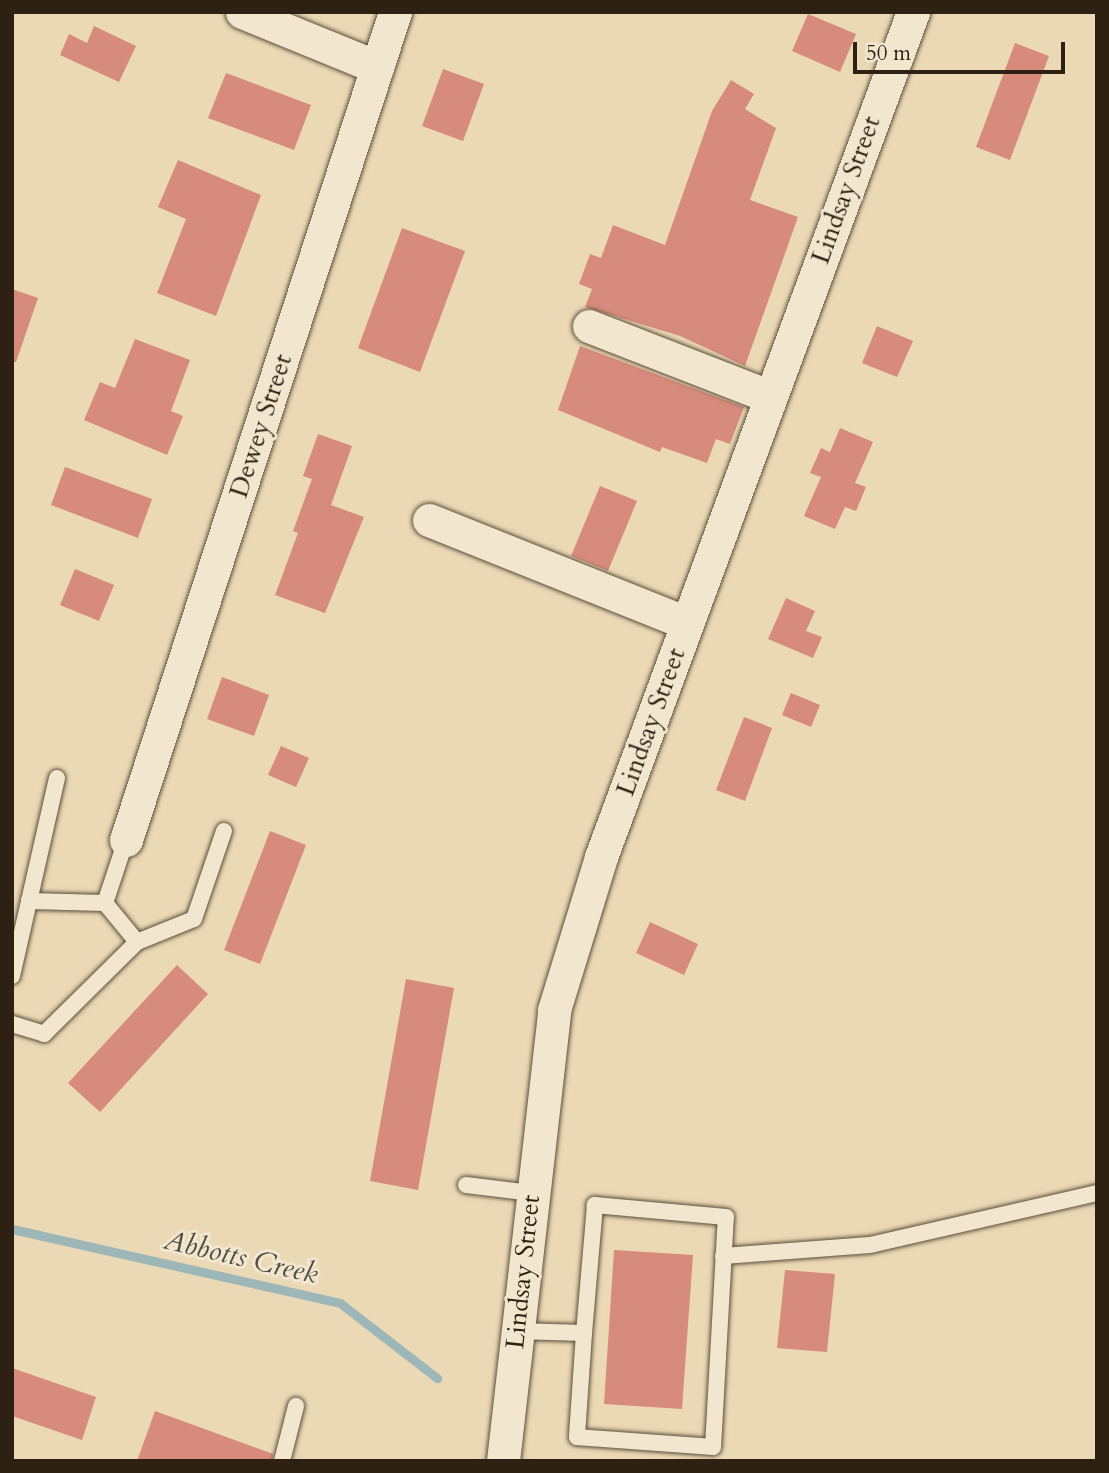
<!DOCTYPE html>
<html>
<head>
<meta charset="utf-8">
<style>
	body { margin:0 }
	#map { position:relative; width:1109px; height:1473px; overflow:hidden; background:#ebd9b5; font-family:Cardo,serif }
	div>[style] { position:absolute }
	.stream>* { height:9px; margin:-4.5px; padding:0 4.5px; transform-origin:4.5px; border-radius:4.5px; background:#9db7b9 }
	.building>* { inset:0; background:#d78b7c }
	.roads { filter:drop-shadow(0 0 2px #5d4e3b) drop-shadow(0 0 2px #5d4e3b) }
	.lane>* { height:16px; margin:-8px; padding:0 8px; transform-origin:8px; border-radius:8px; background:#f2e6cf }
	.street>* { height:33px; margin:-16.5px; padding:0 16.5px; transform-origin:16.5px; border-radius:16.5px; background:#f2e6cf }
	span { translate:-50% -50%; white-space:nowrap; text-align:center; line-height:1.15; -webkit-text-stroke:6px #f2e6cf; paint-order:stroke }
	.street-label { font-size:26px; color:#2e2012 }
	.water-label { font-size:28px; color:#4f4d44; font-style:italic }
	.frame { position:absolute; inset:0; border:14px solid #2e2012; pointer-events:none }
	.scale { position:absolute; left:853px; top:42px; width:212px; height:32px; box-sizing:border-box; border:4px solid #2e2012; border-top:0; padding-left:9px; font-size:21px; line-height:24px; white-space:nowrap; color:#2e2012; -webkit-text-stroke:5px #f2e6cf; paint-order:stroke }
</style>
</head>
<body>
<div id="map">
	<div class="stream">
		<div style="left:12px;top:1229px;width:336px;rotate:12.7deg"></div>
		<div style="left:340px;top:1303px;width:123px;rotate:37.7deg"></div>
	</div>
	<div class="building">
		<div style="clip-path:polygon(808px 14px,856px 34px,840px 72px,792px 51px)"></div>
		<div style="clip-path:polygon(94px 26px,136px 46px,119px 82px,60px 55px,69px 34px,87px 43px)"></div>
		<div style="clip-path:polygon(1015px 43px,1049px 56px,1010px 160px,976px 147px)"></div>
		<div style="clip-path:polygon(443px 69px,484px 84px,463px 141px,422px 126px)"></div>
		<div style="clip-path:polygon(226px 73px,311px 105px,294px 150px,208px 118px)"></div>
		<div style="clip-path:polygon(731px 80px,754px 94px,745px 109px,776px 128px,750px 200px,798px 217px,745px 366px,680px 336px,585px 307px,592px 289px,579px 284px,590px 254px,601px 258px,613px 225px,665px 245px,712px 111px)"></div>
		<div style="clip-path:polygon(178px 160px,261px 195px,216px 316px,157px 293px,186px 219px,158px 207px)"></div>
		<div style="clip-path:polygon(402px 228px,465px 251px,420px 372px,358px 348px)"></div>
		<div style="clip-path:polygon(12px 289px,38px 298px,16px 362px,12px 362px)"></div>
		<div style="clip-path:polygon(877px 326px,913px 341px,897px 377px,862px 363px)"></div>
		<div style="clip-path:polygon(135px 339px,190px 360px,171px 411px,183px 416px,167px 455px,84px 420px,100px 382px,115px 388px)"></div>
		<div style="clip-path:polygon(580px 346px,744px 407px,730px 444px,716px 439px,707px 463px,662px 447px,660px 452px,558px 410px)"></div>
		<div style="clip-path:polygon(840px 428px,873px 442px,855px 483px,866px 487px,856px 511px,845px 507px,835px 529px,804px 516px,821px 477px,810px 473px,821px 448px,830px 452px)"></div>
		<div style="clip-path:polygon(318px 434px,352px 446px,331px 505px,364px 517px,325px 613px,275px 595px,298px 533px,293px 531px,312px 479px,303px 476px)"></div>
		<div style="clip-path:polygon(65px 467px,152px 499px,138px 538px,51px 505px)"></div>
		<div style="clip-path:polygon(600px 486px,637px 501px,608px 571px,571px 556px)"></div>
		<div style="clip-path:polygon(75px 569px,114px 585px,99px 621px,60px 605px)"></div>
		<div style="clip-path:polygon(786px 598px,815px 611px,806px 631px,822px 637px,813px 658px,768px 639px)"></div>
		<div style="clip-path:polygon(222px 677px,269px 695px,254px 736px,207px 719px)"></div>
		<div style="clip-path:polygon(791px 693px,820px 705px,811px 727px,782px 715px)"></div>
		<div style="clip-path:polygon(744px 717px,772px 728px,745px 801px,716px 790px)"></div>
		<div style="clip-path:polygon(281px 746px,309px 758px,296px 787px,268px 775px)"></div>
		<div style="clip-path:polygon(270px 831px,306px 845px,260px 964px,224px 950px)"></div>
		<div style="clip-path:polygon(650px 922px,698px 944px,684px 975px,636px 953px)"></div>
		<div style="clip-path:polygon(177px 965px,208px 994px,100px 1112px,68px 1083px)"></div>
		<div style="clip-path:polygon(406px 979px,454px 988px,418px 1190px,370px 1181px)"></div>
		<div style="clip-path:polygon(614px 1250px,693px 1255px,682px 1409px,604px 1404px)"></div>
		<div style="clip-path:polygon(785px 1270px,835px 1274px,827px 1352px,777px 1348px)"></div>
		<div style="clip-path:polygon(12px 1368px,96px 1397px,82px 1440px,12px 1416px)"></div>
		<div style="clip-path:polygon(155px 1411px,273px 1454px,272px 1461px,137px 1461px)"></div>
	</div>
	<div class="roads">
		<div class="lane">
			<div style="left:57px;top:778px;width:126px;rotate:102.8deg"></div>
			<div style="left:29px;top:901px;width:76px;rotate:1.5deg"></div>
			<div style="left:126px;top:840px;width:66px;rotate:108.4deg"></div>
			<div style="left:105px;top:903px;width:50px;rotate:50.6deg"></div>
			<div style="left:137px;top:942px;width:61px;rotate:-22deg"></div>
			<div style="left:194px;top:919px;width:93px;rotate:-71.2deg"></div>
			<div style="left:12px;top:976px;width:77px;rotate:-77.2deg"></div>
			<div style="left:12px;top:1024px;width:34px;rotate:17deg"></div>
			<div style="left:44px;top:1034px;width:131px;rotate:-44.7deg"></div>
			<div style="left:466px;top:1185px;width:65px;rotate:7deg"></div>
			<div style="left:723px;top:1256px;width:147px;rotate:-4.3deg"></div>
			<div style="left:870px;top:1245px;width:233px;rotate:-12.9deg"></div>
			<div style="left:517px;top:1331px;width:67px;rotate:1.7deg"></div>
			<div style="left:584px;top:1333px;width:104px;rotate:93.9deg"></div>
			<div style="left:577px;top:1437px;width:136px;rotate:4.2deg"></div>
			<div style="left:713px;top:1447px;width:230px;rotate:-86.8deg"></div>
			<div style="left:726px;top:1217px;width:132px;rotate:-174.8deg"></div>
			<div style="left:595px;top:1205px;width:128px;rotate:94.9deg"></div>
			<div style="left:282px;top:1461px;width:57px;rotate:-75.7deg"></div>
		</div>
		<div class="street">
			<div style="left:242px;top:12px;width:146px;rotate:22.2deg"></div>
			<div style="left:589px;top:326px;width:193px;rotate:21.3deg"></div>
			<div style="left:429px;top:520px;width:278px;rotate:21.8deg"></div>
			<div style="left:126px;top:840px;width:871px;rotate:-72deg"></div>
			<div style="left:503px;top:1461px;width:454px;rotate:-83.5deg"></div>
			<div style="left:554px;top:1010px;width:160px;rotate:-72.9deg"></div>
			<div style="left:601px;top:857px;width:901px;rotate:-69.73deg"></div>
		</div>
	</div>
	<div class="street-label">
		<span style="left:846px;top:190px;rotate:-70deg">Lindsay Street</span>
		<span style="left:261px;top:426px;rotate:-72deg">Dewey Street</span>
		<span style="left:651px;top:722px;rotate:-70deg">Lindsay Street</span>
		<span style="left:523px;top:1272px;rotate:-84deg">Lindsay Street</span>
	</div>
	<div class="water-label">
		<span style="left:241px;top:1257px;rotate:13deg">Abbotts Creek</span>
	</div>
	<div class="frame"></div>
	<div class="scale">50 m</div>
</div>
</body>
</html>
